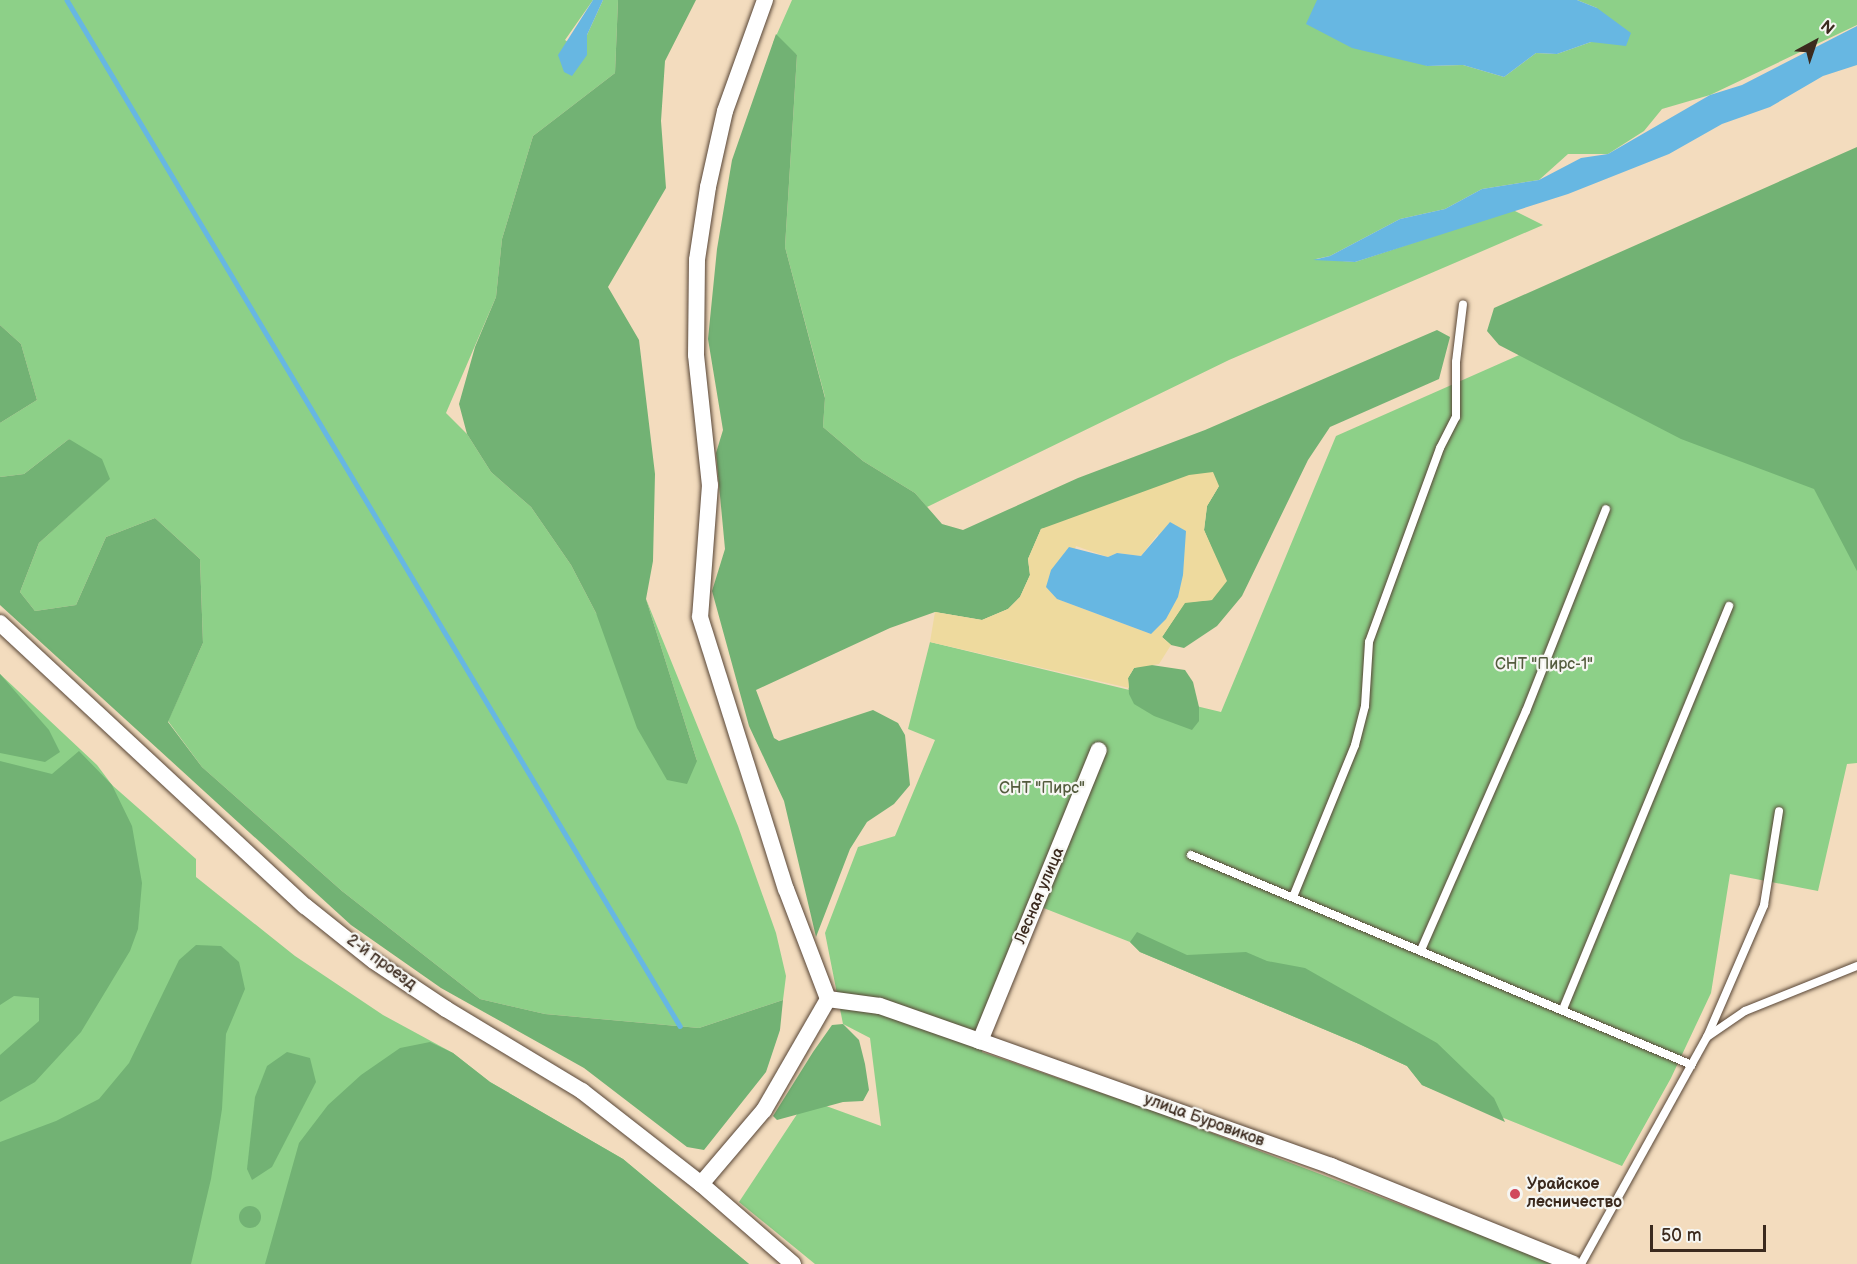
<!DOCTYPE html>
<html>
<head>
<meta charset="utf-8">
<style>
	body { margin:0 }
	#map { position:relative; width:1857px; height:1264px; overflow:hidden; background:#f3dcbe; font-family:"Balsamiq Sans",sans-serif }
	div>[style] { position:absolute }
	.green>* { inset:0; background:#8dd088 }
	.forest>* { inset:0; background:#72b274 }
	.round { border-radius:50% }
	.sand>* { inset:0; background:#eeda9e }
	.water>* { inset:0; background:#67b7e2 }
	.stream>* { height:4.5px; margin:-2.25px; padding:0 2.25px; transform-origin:2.25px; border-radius:2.25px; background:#67b7e2 }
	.roads { filter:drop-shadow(0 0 2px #574536) drop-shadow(0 0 2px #574536) }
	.service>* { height:8px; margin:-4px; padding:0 4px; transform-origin:4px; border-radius:4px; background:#fff }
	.minor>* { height:16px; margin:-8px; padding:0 8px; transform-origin:8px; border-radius:8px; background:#fff }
	.dots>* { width:16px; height:16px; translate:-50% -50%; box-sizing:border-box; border:3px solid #f6f6f2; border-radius:50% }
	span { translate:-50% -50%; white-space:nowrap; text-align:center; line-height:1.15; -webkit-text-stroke:4.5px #f6f6f2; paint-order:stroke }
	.park-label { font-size:16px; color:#545c3e }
	.street-label { font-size:16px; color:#3b2a1e }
	.poi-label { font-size:16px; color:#3b2a1e; font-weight:700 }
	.left { translate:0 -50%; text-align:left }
	.north { position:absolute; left:1785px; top:12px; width:60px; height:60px; -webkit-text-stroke:4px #f6f6f2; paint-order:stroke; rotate:40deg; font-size:16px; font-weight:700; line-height:24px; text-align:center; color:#3b2a1e }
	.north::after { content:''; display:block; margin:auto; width:21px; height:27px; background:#3b2a1e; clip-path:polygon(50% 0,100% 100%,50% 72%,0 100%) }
	.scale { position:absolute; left:1650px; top:1225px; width:116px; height:27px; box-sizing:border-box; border:3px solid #3b2a1e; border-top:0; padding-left:8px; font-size:18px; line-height:21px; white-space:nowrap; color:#3b2a1e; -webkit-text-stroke:4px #f6f6f2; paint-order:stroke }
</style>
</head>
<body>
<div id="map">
	<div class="green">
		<div style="clip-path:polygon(0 0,593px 0,565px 40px,587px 55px,587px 35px,603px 0,618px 0,615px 73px,533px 136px,502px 239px,496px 297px,446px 413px,467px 434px,491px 472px,531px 507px,571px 565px,596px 613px,697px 761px,646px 599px,738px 826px,776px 933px,786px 976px,783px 1000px,699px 1028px,545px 1014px,480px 999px,342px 891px,202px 767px,168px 721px,203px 643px,200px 559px,155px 518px,106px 537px,76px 605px,35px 611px,20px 592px,39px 543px,109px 479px,69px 439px,24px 474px,0 477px,0 423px,37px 400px,21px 344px,0 325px)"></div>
		<div style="clip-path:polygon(792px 0,1317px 0,1427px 66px,1463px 65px,1504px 77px,1536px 53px,1557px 54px,1591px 42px,1597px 8px,1577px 0,1857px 0,1857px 25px,1710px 95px,1662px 109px,1644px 131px,1608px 154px,1568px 154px,1539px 180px,1482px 189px,1445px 209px,1400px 219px,1330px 256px,1316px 259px,1355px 262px,1513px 210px,1543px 225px,1229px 360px,927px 507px,915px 493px,863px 461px,823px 427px,825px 397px,785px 247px,797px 55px,773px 43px)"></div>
		<div style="clip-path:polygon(1535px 348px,1815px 483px,1857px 550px,1857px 763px,1847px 764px,1818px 891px,1730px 874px,1711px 993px,1671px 1078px,1622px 1166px,1422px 1085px,1407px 1066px,1359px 1044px,1140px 952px,1130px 942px,1041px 907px,982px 1052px,1154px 1111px,1557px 1264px,815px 1264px,739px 1202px,807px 1099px,881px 1126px,870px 1038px,843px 1024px,825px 933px,858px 847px,895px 836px,935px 740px,908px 729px,930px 642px,1221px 712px,1336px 436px)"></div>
		<div style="clip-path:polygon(0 674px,97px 765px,112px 785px,196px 859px,196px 877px,295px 956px,383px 1015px,453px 1053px,490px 1082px,623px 1159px,749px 1264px,0 1264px)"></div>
	</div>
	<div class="forest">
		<div style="clip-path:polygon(618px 0,696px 0,665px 61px,661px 121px,666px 188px,608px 287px,639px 340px,655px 474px,653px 561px,646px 599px,697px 761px,687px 784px,667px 780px,637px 728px,596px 613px,571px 565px,531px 507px,491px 472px,467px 434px,459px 404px,475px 347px,496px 297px,502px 239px,533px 136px,615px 73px)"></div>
		<div style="clip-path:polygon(776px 34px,797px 55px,785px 247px,825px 398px,823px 427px,863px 461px,915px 493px,942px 524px,963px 530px,1078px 478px,1205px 430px,1437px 330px,1450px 337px,1439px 379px,1330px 427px,1308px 460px,1242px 596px,1217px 626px,1184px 648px,1171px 645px,1162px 637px,1185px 602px,1212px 600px,1212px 549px,1204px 530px,1207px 506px,1219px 486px,1041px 529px,1028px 559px,1030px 575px,1020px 597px,1008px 609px,982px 620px,935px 612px,890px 628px,756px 690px,774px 738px,779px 741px,873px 710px,898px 723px,905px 735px,910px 785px,894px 804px,867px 822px,850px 849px,816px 937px,784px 801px,749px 726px,712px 591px,725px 549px,716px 453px,723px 430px,708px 339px,717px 249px,732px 160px)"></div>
		<div style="clip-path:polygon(1857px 147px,1857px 571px,1814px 489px,1681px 439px,1499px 345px,1487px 331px,1494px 308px)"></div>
		<div style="clip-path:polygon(0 325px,21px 344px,37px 400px,0 423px)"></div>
		<div style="clip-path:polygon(69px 439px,102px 459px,110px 479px,39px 543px,20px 592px,35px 611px,76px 605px,106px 537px,155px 518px,200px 559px,203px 643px,168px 722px,202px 767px,342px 891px,480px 999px,545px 1014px,699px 1028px,783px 1000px,780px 1030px,766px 1072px,704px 1150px,687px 1147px,584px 1068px,441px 988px,351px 925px,0 605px,0 477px,24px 474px)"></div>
		<div style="clip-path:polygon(1145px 664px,1185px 670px,1193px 682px,1199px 707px,1199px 721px,1192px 730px,1154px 716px,1134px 704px,1129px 694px,1128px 678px,1134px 668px)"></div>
		<div style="clip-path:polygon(0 674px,49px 730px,60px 752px,45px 762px,0 753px)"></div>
		<div style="clip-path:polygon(79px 751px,112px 785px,132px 826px,142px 883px,138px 929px,130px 951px,81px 1032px,35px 1082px,0 1102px,0 1055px,39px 1021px,39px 998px,14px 996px,0 1005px,0 761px,52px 774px)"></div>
		<div style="clip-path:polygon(1137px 932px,1187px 955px,1246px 952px,1267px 961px,1305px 968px,1437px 1043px,1494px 1098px,1505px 1122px,1422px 1085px,1407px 1066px,1359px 1044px,1140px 952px,1130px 942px)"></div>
		<div style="clip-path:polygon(196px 945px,221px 946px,239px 962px,245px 989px,226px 1034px,222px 1109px,211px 1179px,191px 1264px,0 1264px,0 1142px,56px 1121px,99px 1099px,129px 1063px,179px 960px)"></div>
		<div style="clip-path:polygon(843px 1024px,859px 1040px,865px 1064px,869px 1090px,863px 1101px,843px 1102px,777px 1120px,773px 1116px,813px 1052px,832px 1025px)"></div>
		<div style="clip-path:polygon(430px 1042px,453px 1053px,490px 1082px,623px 1159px,749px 1264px,265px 1264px,299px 1143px,328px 1105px,361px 1075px,400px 1048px)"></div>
		<div style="clip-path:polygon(287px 1052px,310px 1058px,316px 1082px,272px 1167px,252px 1180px,247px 1169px,255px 1097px,267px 1066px)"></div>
		<div class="round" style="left:239px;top:1206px;width:22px;height:22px"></div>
	</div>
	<div class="sand">
		<div style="clip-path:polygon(evenodd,1213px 472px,1219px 486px,1207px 506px,1204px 530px,1227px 581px,1212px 600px,1185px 603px,1162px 637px,1171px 645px,1159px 664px,1134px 668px,1128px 678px,1129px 688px,930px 642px,935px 612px,982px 620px,1008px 609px,1020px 597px,1030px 575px,1028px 559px,1041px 529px,1189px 475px,1213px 472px,1158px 534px,1151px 634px,1057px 599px,1076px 546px,1108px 557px,1117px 553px,1141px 556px,1158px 534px)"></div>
	</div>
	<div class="water">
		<div style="clip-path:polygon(593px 0,603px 0,587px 35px,587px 55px,572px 76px,564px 72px,558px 55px)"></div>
		<div style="clip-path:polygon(1317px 0,1577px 0,1597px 8px,1631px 33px,1626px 46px,1591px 42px,1557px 54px,1536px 53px,1504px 77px,1463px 65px,1427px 66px,1352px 48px,1306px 24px)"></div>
		<div style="clip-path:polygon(1857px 26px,1857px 65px,1823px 76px,1770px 107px,1722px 124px,1669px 154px,1568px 194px,1355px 262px,1313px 260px,1330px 256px,1400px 219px,1445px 209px,1482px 189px,1539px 180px,1581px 158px,1608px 154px,1710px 95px,1742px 85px)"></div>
		<div style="clip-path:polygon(1170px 522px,1186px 531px,1183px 575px,1178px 597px,1166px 619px,1151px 634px,1057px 599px,1046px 587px,1051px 570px,1069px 547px,1108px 557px,1117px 553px,1141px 556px)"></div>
	</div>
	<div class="stream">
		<div style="left:67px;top:0;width:1195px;rotate:59.14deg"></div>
	</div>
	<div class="roads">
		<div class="service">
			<div style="left:1191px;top:855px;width:543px;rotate:22.74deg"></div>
			<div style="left:1293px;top:897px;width:164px;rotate:-67.8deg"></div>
			<div style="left:1355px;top:745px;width:40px;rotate:-75.6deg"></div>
			<div style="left:1365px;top:706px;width:64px;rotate:-86.4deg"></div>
			<div style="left:1369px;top:642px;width:207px;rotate:-69.9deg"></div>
			<div style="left:1440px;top:448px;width:35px;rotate:-63deg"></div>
			<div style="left:1456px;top:417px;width:55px;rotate:-90deg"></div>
			<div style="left:1456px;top:362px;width:58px;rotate:-83.1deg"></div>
			<div style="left:1421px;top:950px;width:261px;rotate:-66.3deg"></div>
			<div style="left:1526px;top:711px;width:217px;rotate:-68.4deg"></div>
			<div style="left:1563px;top:1009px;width:436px;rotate:-67.6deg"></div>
			<div style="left:1707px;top:1037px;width:144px;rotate:-66.6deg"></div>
			<div style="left:1764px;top:905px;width:95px;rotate:-80.9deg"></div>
			<div style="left:1581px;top:1264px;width:260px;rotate:-61deg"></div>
			<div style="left:1707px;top:1037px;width:46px;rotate:-34.4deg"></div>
			<div style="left:1745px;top:1011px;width:121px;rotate:-21.9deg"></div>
		</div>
		<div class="minor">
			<div style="left:765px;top:0;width:118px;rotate:109.8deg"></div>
			<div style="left:725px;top:111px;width:78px;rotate:102.6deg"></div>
			<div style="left:708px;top:187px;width:74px;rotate:98.6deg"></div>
			<div style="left:697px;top:260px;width:95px;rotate:90.6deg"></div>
			<div style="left:696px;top:355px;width:131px;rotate:83.9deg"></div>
			<div style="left:710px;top:485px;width:132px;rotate:94.3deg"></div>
			<div style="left:700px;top:617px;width:285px;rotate:72.5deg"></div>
			<div style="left:786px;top:889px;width:118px;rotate:69.1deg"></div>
			<div style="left:0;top:623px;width:416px;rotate:42.9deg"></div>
			<div style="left:305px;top:906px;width:88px;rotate:38.6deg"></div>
			<div style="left:374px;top:961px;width:87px;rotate:33.7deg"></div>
			<div style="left:446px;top:1009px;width:159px;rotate:31.1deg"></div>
			<div style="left:582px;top:1091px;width:151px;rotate:38deg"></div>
			<div style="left:701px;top:1184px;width:122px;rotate:41deg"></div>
			<div style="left:828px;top:999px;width:52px;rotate:7.7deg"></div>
			<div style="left:880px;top:1006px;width:106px;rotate:19.3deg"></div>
			<div style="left:980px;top:1041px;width:373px;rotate:19.6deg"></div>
			<div style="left:1331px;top:1166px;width:261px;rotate:22deg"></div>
			<div style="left:980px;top:1041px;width:314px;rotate:-67.8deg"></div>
			<div style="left:701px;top:1184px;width:97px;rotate:-49.6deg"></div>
			<div style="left:764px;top:1110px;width:128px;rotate:-60deg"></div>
		</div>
	</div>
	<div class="dots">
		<div style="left:1515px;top:1194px;background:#d1495b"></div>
	</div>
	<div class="park-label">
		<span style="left:1544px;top:665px">СНТ "Пирс-1"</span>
		<span style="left:1042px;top:789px">СНТ "Пирс"</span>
	</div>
	<div class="street-label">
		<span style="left:1040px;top:896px;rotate:-67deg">Лесная улица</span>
		<span style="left:381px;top:963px;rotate:36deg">2-й проезд</span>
		<span style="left:1204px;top:1121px;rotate:20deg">улица Буровиков</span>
	</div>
	<div class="poi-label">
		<span class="left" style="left:1527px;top:1194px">Урайское<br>лесничество</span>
	</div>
	<div class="north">N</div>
	<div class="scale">50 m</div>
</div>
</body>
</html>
